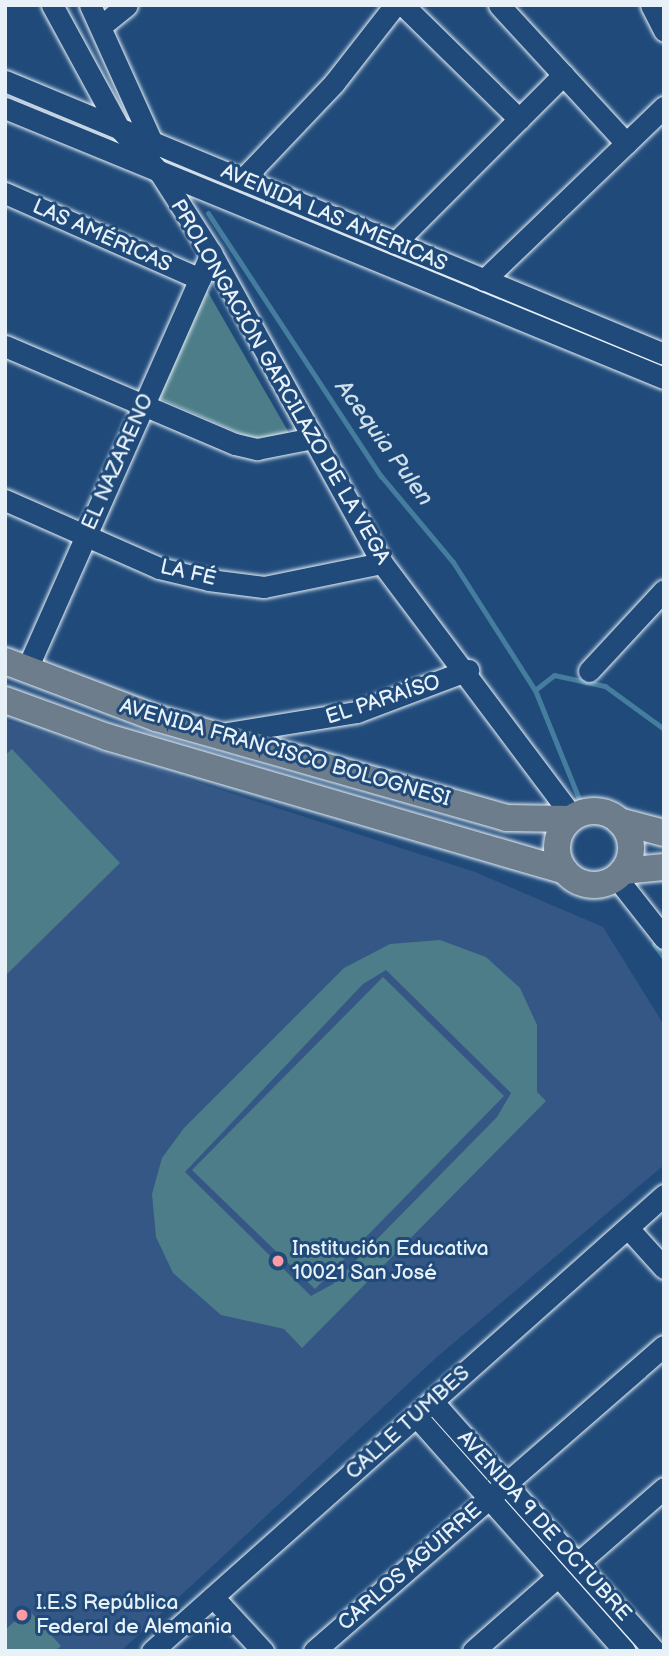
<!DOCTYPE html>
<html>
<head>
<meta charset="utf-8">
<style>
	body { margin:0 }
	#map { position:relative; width:669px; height:1656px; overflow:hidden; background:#1f4a7a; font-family:"Balsamiq Sans",sans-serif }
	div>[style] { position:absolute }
	.built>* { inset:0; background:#355786 }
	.green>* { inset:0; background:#4c7d88 }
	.stream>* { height:5px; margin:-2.5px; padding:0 2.5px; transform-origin:2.5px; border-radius:2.5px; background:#457d9f }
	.roads { filter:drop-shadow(0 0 2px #e8f1f8) drop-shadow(0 0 2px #e8f1f8) }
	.minor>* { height:21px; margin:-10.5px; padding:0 10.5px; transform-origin:10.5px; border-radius:10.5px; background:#1f4a7a }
	.major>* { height:26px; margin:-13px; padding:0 13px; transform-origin:13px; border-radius:13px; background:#6d7d8c }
	.major>.ring { margin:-13px; padding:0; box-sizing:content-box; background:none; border:26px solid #6d7d8c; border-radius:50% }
	.dots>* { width:19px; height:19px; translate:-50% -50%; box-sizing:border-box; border:4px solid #1f4a7a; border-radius:50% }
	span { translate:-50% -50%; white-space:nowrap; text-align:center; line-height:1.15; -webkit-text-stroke:6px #1f4a7a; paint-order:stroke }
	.street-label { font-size:21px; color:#e8f1f8 }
	.poi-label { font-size:21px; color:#e8f1f8 }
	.left { translate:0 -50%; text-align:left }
	.water-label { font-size:23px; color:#d0e0eb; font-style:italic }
	.frame { position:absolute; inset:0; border:7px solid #e8f1f8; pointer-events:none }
</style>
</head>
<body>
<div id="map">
	<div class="built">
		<div style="clip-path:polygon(5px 720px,475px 872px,603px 927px,664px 1025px,664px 1165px,437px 1357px,121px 1651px,5px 1651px)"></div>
	</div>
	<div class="green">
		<div style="clip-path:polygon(205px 287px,289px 433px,252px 439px,159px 398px)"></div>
		<div style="clip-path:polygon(12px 749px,120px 863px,5px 976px,5px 755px)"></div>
		<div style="clip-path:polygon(evenodd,440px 940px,486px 957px,520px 988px,537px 1025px,537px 1092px,546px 1101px,302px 1348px,284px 1329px,221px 1315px,173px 1273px,156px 1237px,152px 1194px,162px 1158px,184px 1128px,344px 968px,390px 944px,440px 940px,386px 970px,511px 1093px,497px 1117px,333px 1284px,311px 1296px,185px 1172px,363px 984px,386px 970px)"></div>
		<div style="clip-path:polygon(383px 977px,504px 1096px,315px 1289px,192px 1170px)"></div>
		<div style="clip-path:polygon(28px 1609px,61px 1646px,55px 1651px,5px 1651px,5px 1630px)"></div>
	</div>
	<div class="stream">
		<div style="left:208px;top:213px;width:315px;rotate:56.7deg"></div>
		<div style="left:381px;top:476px;width:112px;rotate:50.1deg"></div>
		<div style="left:453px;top:562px;width:152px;rotate:57.4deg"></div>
		<div style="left:535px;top:690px;width:118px;rotate:68deg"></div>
		<div style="left:535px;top:690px;width:24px;rotate:-38deg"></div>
		<div style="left:554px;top:675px;width:52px;rotate:12.2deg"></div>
		<div style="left:605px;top:686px;width:73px;rotate:36.1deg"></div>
		<div style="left:654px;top:944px;width:17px;rotate:54deg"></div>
	</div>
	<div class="roads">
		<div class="minor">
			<div style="left:52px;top:5px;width:140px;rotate:61.4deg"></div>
			<div style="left:119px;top:128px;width:61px;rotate:47.7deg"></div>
			<div style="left:160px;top:173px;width:95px;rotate:57.5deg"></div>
			<div style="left:211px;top:253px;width:354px;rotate:61.1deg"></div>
			<div style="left:382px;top:563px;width:318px;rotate:53.1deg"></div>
			<div style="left:90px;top:5px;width:156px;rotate:65.7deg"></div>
			<div style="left:403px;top:5px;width:163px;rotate:44.5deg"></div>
			<div style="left:499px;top:5px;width:188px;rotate:47.4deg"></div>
			<div style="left:651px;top:5px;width:29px;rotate:63deg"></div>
			<div style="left:101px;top:26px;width:33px;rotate:-39deg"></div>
			<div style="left:5px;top:81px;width:713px;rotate:22.5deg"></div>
			<div style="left:5px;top:108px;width:712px;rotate:22.28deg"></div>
			<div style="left:243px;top:179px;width:132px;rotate:-46.5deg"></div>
			<div style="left:334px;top:83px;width:99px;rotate:-52deg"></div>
			<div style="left:5px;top:193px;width:213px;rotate:23.8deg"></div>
			<div style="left:395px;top:243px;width:238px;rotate:-45deg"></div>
			<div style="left:484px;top:280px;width:250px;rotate:-43.9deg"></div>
			<div style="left:5px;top:346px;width:250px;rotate:23.1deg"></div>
			<div style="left:235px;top:444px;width:23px;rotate:13deg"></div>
			<div style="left:257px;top:449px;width:57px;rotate:-11.1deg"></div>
			<div style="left:5px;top:500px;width:168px;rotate:23.8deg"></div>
			<div style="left:159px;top:568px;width:51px;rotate:13.5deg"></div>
			<div style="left:209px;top:580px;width:55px;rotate:7.3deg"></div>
			<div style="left:264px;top:587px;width:120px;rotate:-11.5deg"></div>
			<div style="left:26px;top:671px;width:457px;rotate:-66.1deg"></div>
			<div style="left:589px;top:671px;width:110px;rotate:-47.2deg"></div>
			<div style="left:221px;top:734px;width:138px;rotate:-9.2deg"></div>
			<div style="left:357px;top:712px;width:119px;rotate:-20.7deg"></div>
			<div style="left:616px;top:877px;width:78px;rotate:51.8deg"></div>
			<div style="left:628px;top:1228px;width:54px;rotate:48deg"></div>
			<div style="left:432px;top:1401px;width:335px;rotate:48.3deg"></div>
			<div style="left:416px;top:1416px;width:314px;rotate:48.4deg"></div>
			<div style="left:578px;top:1563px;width:114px;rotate:-41.1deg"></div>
			<div style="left:213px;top:1597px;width:74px;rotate:47.2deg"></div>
			<div style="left:152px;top:1651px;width:686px;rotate:-41.69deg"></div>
			<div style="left:314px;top:1651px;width:464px;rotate:-41.1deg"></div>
			<div style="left:473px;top:1651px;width:113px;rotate:-41.4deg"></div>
		</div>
		<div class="major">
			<div style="left:5px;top:661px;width:161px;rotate:20.7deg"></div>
			<div style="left:156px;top:718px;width:364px;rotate:15.9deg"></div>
			<div style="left:506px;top:818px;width:64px;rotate:0.9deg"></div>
			<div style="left:5px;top:700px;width:109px;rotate:19.9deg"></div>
			<div style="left:107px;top:737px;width:477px;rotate:16.3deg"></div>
			<div class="ring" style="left:557px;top:811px;width:48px;height:48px"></div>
			<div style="left:619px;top:821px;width:47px;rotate:14.9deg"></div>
			<div style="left:623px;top:871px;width:41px;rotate:-5.6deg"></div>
		</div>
	</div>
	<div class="dots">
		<div style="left:278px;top:1261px;background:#ff9aa2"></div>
		<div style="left:22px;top:1615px;background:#ff9aa2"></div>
	</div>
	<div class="street-label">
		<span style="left:334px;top:218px;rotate:23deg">AVENIDA LAS AMERICAS</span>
		<span style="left:102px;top:236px;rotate:24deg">LAS AMÉRICAS</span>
		<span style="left:280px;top:382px;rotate:60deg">PROLONGACIÓN GARCILAZO DE LA VEGA</span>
		<span style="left:118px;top:462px;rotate:-66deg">EL NAZARENO</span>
		<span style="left:188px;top:573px;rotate:13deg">LA FÉ</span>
		<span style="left:383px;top:700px;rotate:-18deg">EL PARAÍSO</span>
		<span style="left:285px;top:753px;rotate:16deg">AVENIDA FRANCISCO BOLOGNESI</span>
		<span style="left:408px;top:1423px;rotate:-42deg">CALLE TUMBES</span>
		<span style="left:544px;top:1526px;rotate:48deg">AVENIDA 9 DE OCTUBRE</span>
		<span style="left:410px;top:1567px;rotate:-41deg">CARLOS AGUIRRE</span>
	</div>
	<div class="poi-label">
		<span class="left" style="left:292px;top:1261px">Institución Educativa<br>10021 San José</span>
		<span class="left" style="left:36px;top:1615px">I.E.S República<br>Federal de Alemania</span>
	</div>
	<div class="water-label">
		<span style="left:384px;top:443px;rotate:54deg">Acequia Pulen</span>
	</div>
	<div class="frame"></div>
</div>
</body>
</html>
